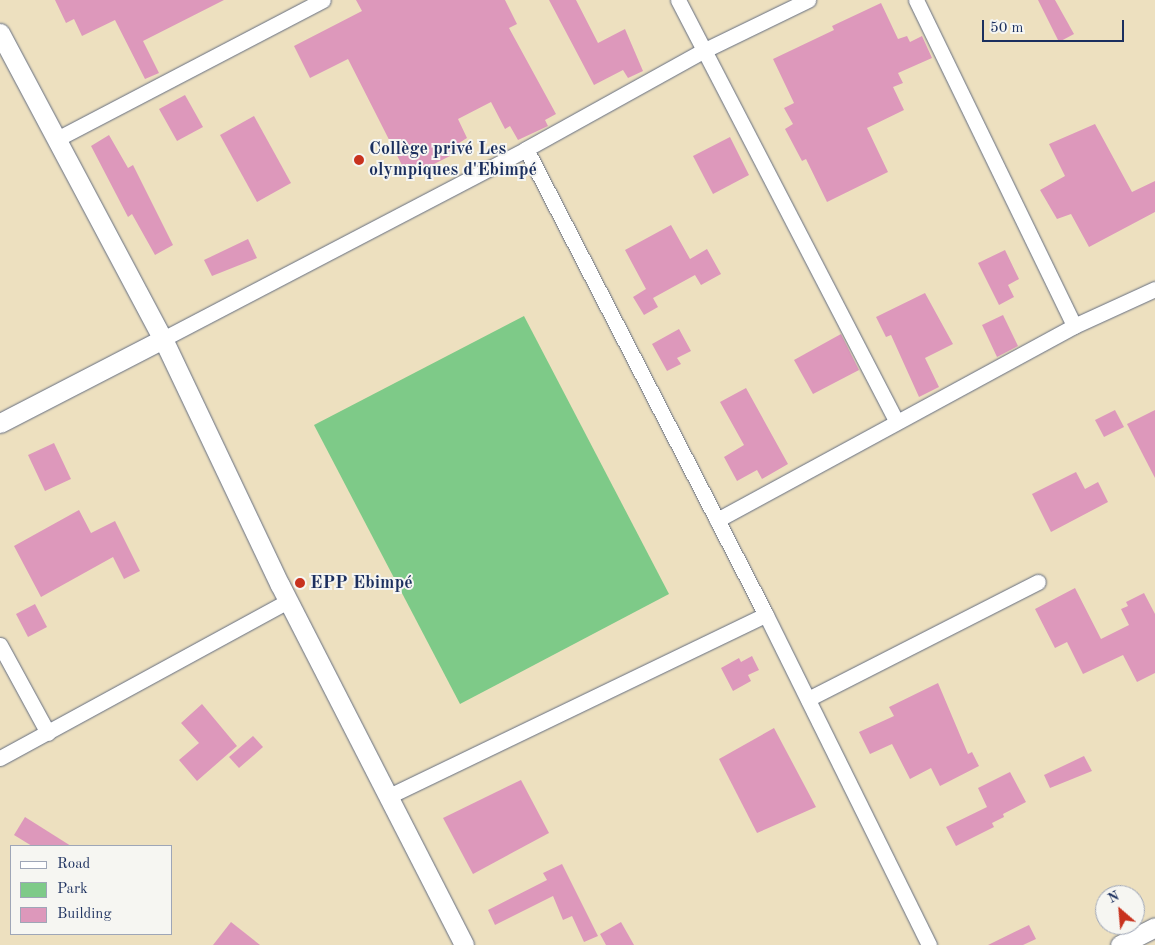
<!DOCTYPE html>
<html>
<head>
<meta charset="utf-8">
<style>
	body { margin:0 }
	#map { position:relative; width:1155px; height:945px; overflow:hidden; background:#ede0bf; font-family:"Old Standard TT",serif }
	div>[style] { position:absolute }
	.green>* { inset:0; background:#7eca88 }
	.building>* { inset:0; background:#dd98bb }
	.roads { filter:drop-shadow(0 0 1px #646d80) drop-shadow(0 0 1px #646d80) }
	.minor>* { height:15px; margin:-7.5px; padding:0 7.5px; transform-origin:7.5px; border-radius:7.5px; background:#fff }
	.tertiary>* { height:19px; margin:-9.5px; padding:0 9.5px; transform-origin:9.5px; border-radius:9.5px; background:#fff }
	.dots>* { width:14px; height:14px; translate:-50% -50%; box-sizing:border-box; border:2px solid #f6f6f2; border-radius:50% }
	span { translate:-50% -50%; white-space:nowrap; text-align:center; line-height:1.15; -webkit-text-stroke:4px #f6f6f2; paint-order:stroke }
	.poi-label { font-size:18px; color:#1b2f5e; font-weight:700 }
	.left { translate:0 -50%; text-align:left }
	.legend { position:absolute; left:10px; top:845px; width:162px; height:90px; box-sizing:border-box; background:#f6f6f2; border:1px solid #9ea6b7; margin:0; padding:6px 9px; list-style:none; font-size:15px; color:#1b2f5e }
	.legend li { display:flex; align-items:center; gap:10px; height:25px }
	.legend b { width:25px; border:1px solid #9ea6b7 }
	.north { position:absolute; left:1095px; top:885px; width:50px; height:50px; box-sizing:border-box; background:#f6f6f2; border:1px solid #9ea6b7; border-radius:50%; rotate:333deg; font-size:14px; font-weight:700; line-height:20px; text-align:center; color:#1b2f5e }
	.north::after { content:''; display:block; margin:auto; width:18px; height:22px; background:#c8321e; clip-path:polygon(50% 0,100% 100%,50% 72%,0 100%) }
	.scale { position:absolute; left:982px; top:20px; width:142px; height:22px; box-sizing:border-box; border:2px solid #1b2f5e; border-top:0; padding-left:6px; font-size:15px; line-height:18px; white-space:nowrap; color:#1b2f5e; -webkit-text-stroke:4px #f6f6f2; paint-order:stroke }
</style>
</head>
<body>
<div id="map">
	<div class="green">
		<div style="clip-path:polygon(524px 316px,669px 594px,460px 704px,314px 425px)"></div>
	</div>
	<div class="building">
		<div style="clip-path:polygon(55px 0,224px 0,143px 41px,159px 73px,145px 79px,115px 20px,82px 36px,74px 19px,66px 23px)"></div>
		<div style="clip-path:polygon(356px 0,505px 0,517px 24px,509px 28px,556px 114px,545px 120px,548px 126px,518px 140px,510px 126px,505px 129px,491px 102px,458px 119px,467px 138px,459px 143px,462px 150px,408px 177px,348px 59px,310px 78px,294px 46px,362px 11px)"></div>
		<div style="clip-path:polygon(549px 0,576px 0,598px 43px,625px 29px,643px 71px,628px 78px,623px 70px,594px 85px)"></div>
		<div style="clip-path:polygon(1038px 0,1055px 0,1074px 34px,1059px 42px)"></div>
		<div style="clip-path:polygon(881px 3px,898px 39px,907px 36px,910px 42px,922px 36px,932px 58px,898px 73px,903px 83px,893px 87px,904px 110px,867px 128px,888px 172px,827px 202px,806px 159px,802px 161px,785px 129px,793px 124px,784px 108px,794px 103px,773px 59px,834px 30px,832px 26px)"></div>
		<div style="clip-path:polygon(185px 95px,203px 127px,177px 141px,159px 109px)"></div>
		<div style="clip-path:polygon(254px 116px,291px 183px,257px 202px,220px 135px)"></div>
		<div style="clip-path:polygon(1095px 124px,1132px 192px,1155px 181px,1155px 212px,1089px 247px,1071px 214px,1057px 219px,1040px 190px,1065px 176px,1049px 144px)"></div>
		<div style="clip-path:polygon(109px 135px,128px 168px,133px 165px,173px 245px,155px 255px,132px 214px,128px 217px,91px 146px)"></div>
		<div style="clip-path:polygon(730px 137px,749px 175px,713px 194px,693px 156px)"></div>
		<div style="clip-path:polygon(671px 225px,690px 259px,707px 249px,721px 274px,701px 285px,695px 275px,653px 298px,658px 307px,644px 315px,633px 297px,646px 289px,625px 250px)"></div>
		<div style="clip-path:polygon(248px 239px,257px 258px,212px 276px,204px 260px)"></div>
		<div style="clip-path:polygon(1005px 250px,1019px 279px,1008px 285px,1014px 297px,999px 305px,978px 263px)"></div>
		<div style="clip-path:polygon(925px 293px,953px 344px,925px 358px,939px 387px,919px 397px,891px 335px,886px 337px,876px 317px)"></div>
		<div style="clip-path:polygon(1003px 315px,1018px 346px,997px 357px,982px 325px)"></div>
		<div style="clip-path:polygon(679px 329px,691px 351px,677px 358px,681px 364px,667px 371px,652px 344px)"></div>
		<div style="clip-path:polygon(841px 334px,859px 370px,813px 394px,794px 360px)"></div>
		<div style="clip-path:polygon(746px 388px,788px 464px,762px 479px,757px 470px,737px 481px,724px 457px,744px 445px,720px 402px)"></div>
		<div style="clip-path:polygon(1115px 410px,1124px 427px,1104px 437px,1095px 420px)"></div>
		<div style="clip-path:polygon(1155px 410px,1155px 478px,1127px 424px)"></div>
		<div style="clip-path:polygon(54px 443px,71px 479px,45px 491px,28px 455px)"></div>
		<div style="clip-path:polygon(1076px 472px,1085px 489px,1098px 482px,1108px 502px,1051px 532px,1032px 494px)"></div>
		<div style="clip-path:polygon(79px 510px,91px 533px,115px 521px,140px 571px,124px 579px,113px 557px,41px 597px,14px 546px)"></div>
		<div style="clip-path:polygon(1075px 588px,1101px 639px,1129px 625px,1121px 609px,1128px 606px,1126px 602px,1144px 593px,1155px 614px,1155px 673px,1137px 682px,1123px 655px,1083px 674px,1067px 642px,1055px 648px,1035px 609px)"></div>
		<div style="clip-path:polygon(35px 604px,47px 627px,28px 637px,16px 614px)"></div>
		<div style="clip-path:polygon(752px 656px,759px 670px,748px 675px,751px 681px,733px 691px,721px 668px,739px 658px,741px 662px)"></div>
		<div style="clip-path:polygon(938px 683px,968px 754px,972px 752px,979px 766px,940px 786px,931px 768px,910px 779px,892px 744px,870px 754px,859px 732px,894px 716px,889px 707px)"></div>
		<div style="clip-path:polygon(202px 704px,237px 746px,197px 781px,179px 760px,199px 743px,181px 723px)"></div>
		<div style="clip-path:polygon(774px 728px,816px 807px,757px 833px,719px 759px)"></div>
		<div style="clip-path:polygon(253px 736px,263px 747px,239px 768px,229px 757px)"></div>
		<div style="clip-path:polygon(1084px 756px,1092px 771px,1050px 788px,1044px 775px)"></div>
		<div style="clip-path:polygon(1010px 772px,1026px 802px,1003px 814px,1004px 817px,992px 823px,994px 827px,956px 846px,946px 827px,987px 807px,978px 788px)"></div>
		<div style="clip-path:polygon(521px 780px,549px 833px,473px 874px,443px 818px)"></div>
		<div style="clip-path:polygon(25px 817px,71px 846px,32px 846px,14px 835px)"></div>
		<div style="clip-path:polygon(562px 864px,598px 936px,584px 942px,572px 916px,563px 920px,553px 896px,495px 925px,488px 910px,547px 880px,543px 873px)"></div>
		<div style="clip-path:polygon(231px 922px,260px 945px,213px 945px)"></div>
		<div style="clip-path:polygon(621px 922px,634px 945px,606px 945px,600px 934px)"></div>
		<div style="clip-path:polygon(1029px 925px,1036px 939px,1023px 945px,988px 945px)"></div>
	</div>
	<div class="roads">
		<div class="minor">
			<div style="left:678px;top:0;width:475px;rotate:62.6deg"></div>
			<div style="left:916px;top:0;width:362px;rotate:64.1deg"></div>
			<div style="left:57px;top:139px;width:300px;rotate:-27.6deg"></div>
			<div style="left:526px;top:149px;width:524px;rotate:62.75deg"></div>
			<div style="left:766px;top:615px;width:368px;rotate:63.7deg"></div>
			<div style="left:163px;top:339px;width:410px;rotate:-27.6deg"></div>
			<div style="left:526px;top:149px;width:202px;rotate:-29deg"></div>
			<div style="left:703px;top:51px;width:117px;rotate:-25.9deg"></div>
			<div style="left:717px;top:520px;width:406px;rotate:-28.5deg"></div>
			<div style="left:1074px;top:326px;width:89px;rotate:-24.6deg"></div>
			<div style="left:0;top:645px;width:100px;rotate:61.4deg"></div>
			<div style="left:808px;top:699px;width:258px;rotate:-27deg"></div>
			<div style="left:0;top:758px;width:328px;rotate:-28.6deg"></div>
			<div style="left:387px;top:797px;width:420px;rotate:-25.7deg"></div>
		</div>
		<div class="tertiary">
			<div style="left:0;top:33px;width:347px;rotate:62deg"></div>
			<div style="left:163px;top:339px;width:272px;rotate:64.6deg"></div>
			<div style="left:280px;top:585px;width:404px;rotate:62.9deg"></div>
			<div style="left:0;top:423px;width:183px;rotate:-27.3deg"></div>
			<div style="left:1120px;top:945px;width:39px;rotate:-27deg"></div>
		</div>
	</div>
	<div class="dots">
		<div style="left:359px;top:160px;background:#c8321e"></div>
		<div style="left:300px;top:583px;background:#c8321e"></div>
	</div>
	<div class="poi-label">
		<span class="left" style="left:369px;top:160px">Collège privé Les<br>olympiques d'Ebimpé</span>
		<span class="left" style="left:310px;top:583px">EPP Ebimpé</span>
	</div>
	<ul class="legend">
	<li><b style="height:6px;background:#fff"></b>Road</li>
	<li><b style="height:14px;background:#7eca88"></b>Park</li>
	<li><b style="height:14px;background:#dd98bb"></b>Building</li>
	</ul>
	<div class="north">N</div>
	<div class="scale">50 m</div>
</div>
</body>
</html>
